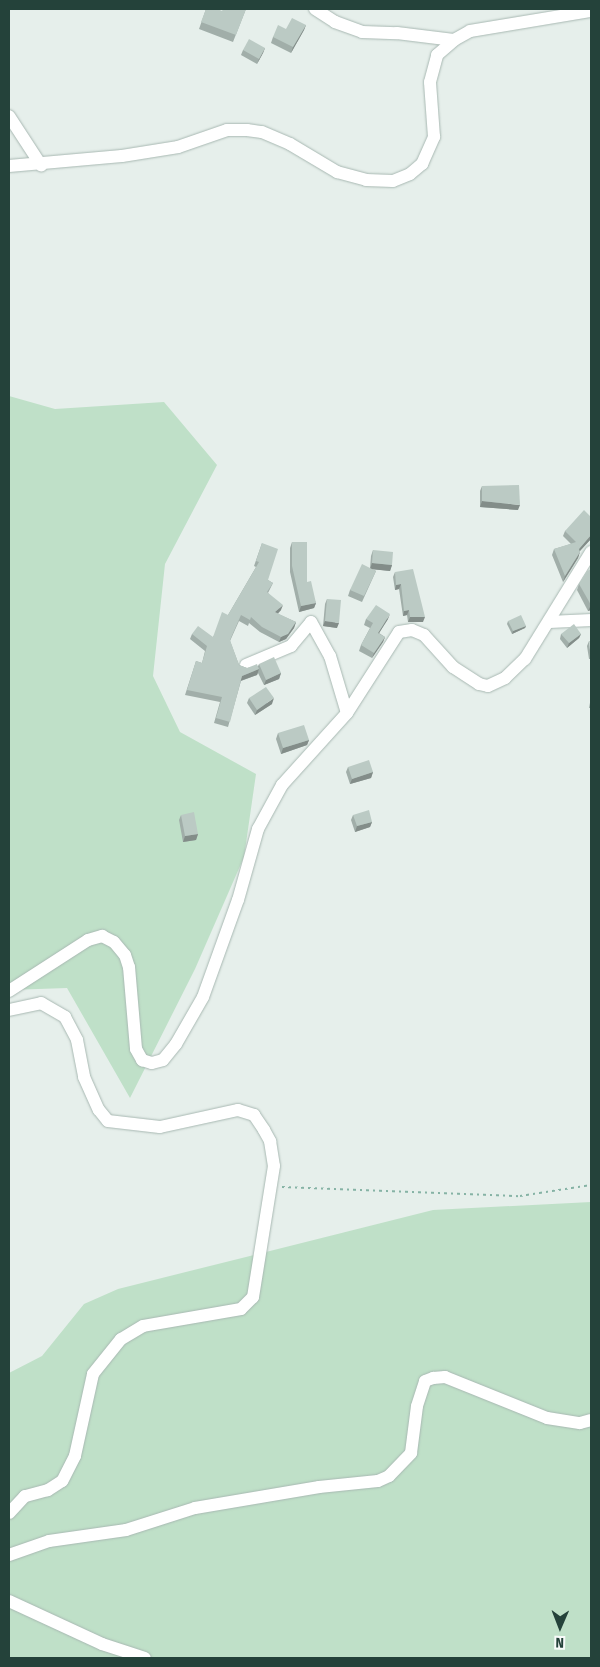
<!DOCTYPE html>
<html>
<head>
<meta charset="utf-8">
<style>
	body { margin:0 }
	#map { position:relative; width:600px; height:1667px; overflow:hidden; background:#e6efeb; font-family:"Fira Sans Condensed",sans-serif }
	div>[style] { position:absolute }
	.green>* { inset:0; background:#bfe0c8 }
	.path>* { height:2px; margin-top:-1px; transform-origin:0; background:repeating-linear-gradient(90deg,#86b3a5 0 2.5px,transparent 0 6.5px) }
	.roads { filter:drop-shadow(0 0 1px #a8b8b2) drop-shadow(0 0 1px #a8b8b2) }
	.minor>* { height:12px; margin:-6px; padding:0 6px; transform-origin:6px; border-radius:6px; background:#fff }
	.wall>* { inset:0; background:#a1aea9 }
	.shaded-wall>* { inset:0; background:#838d89 }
	.building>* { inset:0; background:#bbcac4 }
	span { translate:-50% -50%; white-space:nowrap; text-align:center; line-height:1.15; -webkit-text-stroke:4px #f7fbf9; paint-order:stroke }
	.frame { position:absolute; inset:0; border:10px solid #24423a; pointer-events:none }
	.north { position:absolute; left:535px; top:1602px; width:50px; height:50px; -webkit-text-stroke:4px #f7fbf9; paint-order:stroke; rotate:181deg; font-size:14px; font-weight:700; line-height:20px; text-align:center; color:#24423a }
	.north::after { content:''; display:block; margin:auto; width:18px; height:22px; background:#24423a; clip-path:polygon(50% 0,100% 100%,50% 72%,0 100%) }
</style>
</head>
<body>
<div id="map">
	<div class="green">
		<div style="clip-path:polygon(9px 396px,55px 409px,164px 402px,217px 465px,165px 564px,153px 676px,180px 732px,256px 774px,244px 857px,195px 969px,130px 1098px,67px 988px,9px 990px)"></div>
		<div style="clip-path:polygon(591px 1202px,591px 1658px,9px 1658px,9px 1373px,42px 1356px,84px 1304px,118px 1289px,433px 1210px)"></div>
	</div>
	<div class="path">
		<div style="left:282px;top:1187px;width:238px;rotate:2.2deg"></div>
		<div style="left:520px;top:1196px;width:72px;rotate:-8.8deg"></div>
	</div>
	<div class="roads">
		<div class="minor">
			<div style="left:315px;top:9px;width:24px;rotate:33deg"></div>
			<div style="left:335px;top:22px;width:29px;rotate:20deg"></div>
			<div style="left:362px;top:32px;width:35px;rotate:2deg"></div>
			<div style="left:397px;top:33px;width:57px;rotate:7deg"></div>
			<div style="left:9px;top:116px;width:59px;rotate:56.9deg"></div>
			<div style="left:9px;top:166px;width:113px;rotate:-5.1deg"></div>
			<div style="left:122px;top:156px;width:57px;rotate:-9.1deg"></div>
			<div style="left:178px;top:147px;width:52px;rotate:-19.1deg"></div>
			<div style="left:227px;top:130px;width:20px"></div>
			<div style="left:247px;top:130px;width:15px;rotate:8deg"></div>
			<div style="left:262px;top:132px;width:30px;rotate:23deg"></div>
			<div style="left:290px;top:144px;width:55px;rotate:30.8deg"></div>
			<div style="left:337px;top:172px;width:30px;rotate:15deg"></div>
			<div style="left:366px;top:180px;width:27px;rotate:2deg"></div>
			<div style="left:393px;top:181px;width:18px;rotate:-22deg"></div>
			<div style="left:410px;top:174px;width:16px;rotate:-40deg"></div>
			<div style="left:422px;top:164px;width:30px;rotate:-66deg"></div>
			<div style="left:434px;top:137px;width:55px;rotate:-94.2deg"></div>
			<div style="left:430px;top:82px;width:28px;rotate:-75deg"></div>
			<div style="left:437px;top:55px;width:23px;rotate:-41deg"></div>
			<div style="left:454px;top:40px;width:18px;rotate:-29deg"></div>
			<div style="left:470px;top:31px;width:123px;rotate:-9.4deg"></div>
			<div style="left:550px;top:622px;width:41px;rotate:-2.8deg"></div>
			<div style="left:246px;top:665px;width:49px;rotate:-22.9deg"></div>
			<div style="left:291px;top:646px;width:31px;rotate:-50deg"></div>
			<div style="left:311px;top:622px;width:39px;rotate:61deg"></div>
			<div style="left:330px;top:656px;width:59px;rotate:73.4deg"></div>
			<div style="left:9px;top:991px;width:94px;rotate:-32.8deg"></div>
			<div style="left:88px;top:940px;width:15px;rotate:-16deg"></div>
			<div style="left:102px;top:936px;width:13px;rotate:27deg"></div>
			<div style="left:114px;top:942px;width:17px;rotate:50deg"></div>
			<div style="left:125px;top:955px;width:13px;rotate:72deg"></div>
			<div style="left:129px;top:967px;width:82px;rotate:85.1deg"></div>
			<div style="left:136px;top:1049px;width:13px;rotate:61deg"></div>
			<div style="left:142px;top:1060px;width:10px;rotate:17deg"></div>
			<div style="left:152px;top:1063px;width:11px;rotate:-15deg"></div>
			<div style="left:163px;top:1060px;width:21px;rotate:-51deg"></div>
			<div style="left:176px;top:1044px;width:54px;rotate:-60.1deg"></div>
			<div style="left:203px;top:997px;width:103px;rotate:-70.2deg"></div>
			<div style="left:238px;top:900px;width:74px;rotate:-74.3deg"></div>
			<div style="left:258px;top:829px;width:50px;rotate:-61.4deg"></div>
			<div style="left:282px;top:785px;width:97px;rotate:-47.9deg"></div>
			<div style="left:347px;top:713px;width:96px;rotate:-57.3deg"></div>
			<div style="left:399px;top:632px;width:13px;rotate:-9deg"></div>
			<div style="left:412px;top:630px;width:13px;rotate:23deg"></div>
			<div style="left:424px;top:635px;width:43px;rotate:47.8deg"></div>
			<div style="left:453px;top:667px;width:31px;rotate:33deg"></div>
			<div style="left:479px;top:684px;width:9px;rotate:13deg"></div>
			<div style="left:488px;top:686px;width:19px;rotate:-25deg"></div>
			<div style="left:505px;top:678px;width:28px;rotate:-44deg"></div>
			<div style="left:525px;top:659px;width:126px;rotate:-58.3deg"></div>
			<div style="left:9px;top:1010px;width:33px;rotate:-12deg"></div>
			<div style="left:41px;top:1003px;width:28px;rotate:30deg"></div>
			<div style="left:65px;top:1017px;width:26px;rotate:62deg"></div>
			<div style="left:77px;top:1040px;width:38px;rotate:79deg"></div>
			<div style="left:84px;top:1077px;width:36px;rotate:66deg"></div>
			<div style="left:99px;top:1110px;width:14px;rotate:51deg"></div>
			<div style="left:108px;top:1121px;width:52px;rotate:6.6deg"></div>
			<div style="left:160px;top:1127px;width:80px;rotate:-12.3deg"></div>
			<div style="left:238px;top:1110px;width:17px;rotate:17deg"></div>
			<div style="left:254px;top:1115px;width:18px;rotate:56deg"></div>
			<div style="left:264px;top:1130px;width:13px;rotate:61deg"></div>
			<div style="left:270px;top:1141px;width:25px;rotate:81deg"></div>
			<div style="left:274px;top:1166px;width:133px;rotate:99.1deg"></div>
			<div style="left:253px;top:1297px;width:17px;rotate:135deg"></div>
			<div style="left:241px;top:1309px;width:99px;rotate:170.2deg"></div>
			<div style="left:143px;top:1326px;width:26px;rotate:149deg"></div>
			<div style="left:121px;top:1339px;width:45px;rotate:128.7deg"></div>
			<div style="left:93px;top:1374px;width:84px;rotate:102.4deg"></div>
			<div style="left:75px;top:1456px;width:28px;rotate:117deg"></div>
			<div style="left:62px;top:1481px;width:17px;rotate:147deg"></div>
			<div style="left:48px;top:1490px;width:24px;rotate:165deg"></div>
			<div style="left:25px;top:1496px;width:23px;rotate:133deg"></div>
			<div style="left:9px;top:1555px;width:42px;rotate:-19.3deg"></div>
			<div style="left:49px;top:1541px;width:78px;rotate:-8.1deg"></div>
			<div style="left:126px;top:1530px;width:72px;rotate:-17.7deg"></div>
			<div style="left:195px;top:1508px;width:126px;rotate:-9.6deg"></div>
			<div style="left:319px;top:1487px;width:59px;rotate:-5.8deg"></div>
			<div style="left:378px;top:1481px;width:12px;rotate:-24deg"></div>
			<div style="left:389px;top:1476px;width:32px;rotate:-46deg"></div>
			<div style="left:411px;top:1453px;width:47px;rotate:-82.7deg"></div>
			<div style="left:417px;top:1406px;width:26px;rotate:-72deg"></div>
			<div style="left:425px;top:1381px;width:9px;rotate:-21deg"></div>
			<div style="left:433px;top:1378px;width:12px;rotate:-5deg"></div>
			<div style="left:445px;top:1377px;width:110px;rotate:21.9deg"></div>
			<div style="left:547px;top:1418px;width:33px;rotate:9deg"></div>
			<div style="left:580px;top:1423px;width:11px;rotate:-15deg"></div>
			<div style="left:9px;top:1601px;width:102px;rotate:24.8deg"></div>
			<div style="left:102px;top:1644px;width:45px;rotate:18deg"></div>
		</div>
	</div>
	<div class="wall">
		<div style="clip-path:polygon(206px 9px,222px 11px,246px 9px,233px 42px,199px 29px)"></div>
		<div style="clip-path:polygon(306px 25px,304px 30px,291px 53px,271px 43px,273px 37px,286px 29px)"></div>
		<div style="clip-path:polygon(265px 48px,263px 53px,257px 64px,241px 55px,243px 50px)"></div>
		<div style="clip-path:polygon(482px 486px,518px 510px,480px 507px,480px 491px)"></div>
		<div style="clip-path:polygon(591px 517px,591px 539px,580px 551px,578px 558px,563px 582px,552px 555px,554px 549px,571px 544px,563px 536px,565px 531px)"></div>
		<div style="clip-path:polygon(292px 542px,307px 582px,316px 603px,314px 608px,299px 612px,290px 572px,290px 548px)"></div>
		<div style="clip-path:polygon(262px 543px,268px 580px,273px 583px,268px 593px,281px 610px,278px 614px,296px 622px,294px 628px,286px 639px,279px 642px,260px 632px,249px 623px,248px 626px,239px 621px,230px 641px,239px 665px,247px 668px,258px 666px,259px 664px,281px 673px,279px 679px,264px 685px,258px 673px,257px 675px,241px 681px,228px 727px,214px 723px,220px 702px,185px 695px,196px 661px,202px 663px,205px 651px,190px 639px,192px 634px,213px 637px,228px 615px,256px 567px,254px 566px)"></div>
		<div style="clip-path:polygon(373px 550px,392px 565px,390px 571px,372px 569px,376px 571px,362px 602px,348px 596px,350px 590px,370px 568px,371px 556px)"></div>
		<div style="clip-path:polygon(591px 569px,591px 610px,588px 611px,577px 590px,579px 584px)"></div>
		<div style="clip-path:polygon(395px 572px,423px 622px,408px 622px,407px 615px,403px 616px,399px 589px,395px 590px,393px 577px)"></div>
		<div style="clip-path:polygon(327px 599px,337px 628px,323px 626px,325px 604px)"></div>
		<div style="clip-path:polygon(366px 619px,388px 619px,379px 633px,385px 637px,383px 642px,372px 658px,359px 651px,361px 645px,370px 628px,364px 625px)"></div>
		<div style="clip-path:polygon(508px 621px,526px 626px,525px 628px,512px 634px,507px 624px)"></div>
		<div style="clip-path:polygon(561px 634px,581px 634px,579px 638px,567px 648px,560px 639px)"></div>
		<div style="clip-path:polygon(589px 641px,591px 659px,589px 659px,587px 646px)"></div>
		<div style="clip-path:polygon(591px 697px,591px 708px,589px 708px)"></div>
		<div style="clip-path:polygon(249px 698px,272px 704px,255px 715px,247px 703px)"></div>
		<div style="clip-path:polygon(278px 733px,309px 740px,307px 745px,281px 754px,276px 739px)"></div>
		<div style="clip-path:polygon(348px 767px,373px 772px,371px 778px,350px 784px,346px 772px)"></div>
		<div style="clip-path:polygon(181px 815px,198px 834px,196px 840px,183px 842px,179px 820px)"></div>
		<div style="clip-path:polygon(353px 815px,372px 822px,370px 827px,355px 832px,351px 820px)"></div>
	</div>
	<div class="shaded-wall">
		<div style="clip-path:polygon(306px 25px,304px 30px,291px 53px,293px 47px)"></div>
		<div style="clip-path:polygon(265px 48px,263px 53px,257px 64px,259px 59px)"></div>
		<div style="clip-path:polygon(482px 501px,520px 505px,518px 510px,480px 507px)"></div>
		<div style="clip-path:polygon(591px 535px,591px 539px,577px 554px,579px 549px)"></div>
		<div style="clip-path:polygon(580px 552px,578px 558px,563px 582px,565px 576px)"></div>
		<div style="clip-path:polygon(372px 563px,392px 565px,390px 571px,370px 569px)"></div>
		<div style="clip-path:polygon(401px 584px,399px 589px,395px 590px,396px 585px)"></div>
		<div style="clip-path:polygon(316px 603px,314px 608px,299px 612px,301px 606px)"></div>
		<div style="clip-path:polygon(283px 605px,281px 610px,273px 618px,275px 612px)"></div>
		<div style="clip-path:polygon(591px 605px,591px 610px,588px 611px)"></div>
		<div style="clip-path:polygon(409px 610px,407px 615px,403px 616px,404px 611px)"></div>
		<div style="clip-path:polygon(390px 614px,388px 619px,376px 638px,378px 633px)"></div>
		<div style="clip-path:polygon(410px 617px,425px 617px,423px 622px,408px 622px)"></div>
		<div style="clip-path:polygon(325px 621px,339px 623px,337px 628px,323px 626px)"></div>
		<div style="clip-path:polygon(296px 622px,294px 628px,286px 639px,279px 642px,281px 637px)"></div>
		<div style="clip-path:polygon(526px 626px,525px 628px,512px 634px,513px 631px)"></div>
		<div style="clip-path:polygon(581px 634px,579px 638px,567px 648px,569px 643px)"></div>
		<div style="clip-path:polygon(385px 637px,383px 642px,372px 658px,374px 653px)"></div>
		<div style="clip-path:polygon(259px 669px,257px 675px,240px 681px,242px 676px)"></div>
		<div style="clip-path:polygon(281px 673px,279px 679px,264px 685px,266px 680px)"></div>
		<div style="clip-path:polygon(274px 698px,272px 704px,255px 715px,257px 710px)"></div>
		<div style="clip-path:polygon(309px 740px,307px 745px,281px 754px,283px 748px)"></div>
		<div style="clip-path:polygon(373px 772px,371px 778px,350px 784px,352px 779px)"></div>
		<div style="clip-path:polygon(372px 822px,370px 827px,355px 832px,357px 826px)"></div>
		<div style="clip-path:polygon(198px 834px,196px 840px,183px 842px,185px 836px)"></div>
	</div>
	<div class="building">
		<div style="clip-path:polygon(206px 9px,217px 9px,222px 11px,223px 9px,246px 9px,236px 35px,201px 22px)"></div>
		<div style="clip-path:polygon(292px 18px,306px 25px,293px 47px,273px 37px,278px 25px,286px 29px)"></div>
		<div style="clip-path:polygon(249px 39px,265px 48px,259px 59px,243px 50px)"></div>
		<div style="clip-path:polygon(519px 485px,520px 505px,482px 501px,482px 486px)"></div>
		<div style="clip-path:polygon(584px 510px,591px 517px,591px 535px,579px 549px,580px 552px,565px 576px,554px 549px,576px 542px,565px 531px)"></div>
		<div style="clip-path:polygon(292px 542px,307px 542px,307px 582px,311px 581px,316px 603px,301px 606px,292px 566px)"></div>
		<div style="clip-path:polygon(262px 543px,278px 549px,268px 580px,273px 583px,267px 592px,283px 605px,275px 612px,296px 622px,288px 634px,281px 637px,262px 627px,251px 617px,250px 620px,241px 615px,230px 640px,239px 665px,247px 668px,257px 664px,259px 669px,242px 676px,230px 722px,216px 718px,222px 697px,187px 690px,196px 661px,202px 663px,207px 646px,192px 634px,198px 626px,213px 637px,222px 612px,228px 615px,259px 562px,256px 561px)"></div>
		<div style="clip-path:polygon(373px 550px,393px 552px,392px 565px,372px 563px)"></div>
		<div style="clip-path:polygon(362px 564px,376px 571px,364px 596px,350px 590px)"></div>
		<div style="clip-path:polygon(413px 569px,425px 617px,410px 617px,409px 610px,404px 611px,401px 584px,396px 585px,395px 572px)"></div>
		<div style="clip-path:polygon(591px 569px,591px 605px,579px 584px,587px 571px)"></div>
		<div style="clip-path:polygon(327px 599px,341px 600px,339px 623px,325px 621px)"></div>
		<div style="clip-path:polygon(376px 605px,390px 614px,378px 633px,385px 637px,374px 653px,361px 645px,373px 623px,366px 619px)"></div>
		<div style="clip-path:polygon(521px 615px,526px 626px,513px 631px,508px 621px)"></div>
		<div style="clip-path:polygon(574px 624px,581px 634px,569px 643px,561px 634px)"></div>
		<div style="clip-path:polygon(589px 641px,591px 641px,591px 654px)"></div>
		<div style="clip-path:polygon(274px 657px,281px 673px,266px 680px,259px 664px)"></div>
		<div style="clip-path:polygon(266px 687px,274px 698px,257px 710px,249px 698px)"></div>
		<div style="clip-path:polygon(304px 725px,309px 740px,283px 748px,278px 733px)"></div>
		<div style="clip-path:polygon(369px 760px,373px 772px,352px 779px,348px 767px)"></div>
		<div style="clip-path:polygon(369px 810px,372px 822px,357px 826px,353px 815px)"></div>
		<div style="clip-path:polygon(194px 812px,198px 834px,185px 836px,181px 815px)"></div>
	</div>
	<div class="frame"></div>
	<div class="north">N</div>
</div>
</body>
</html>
